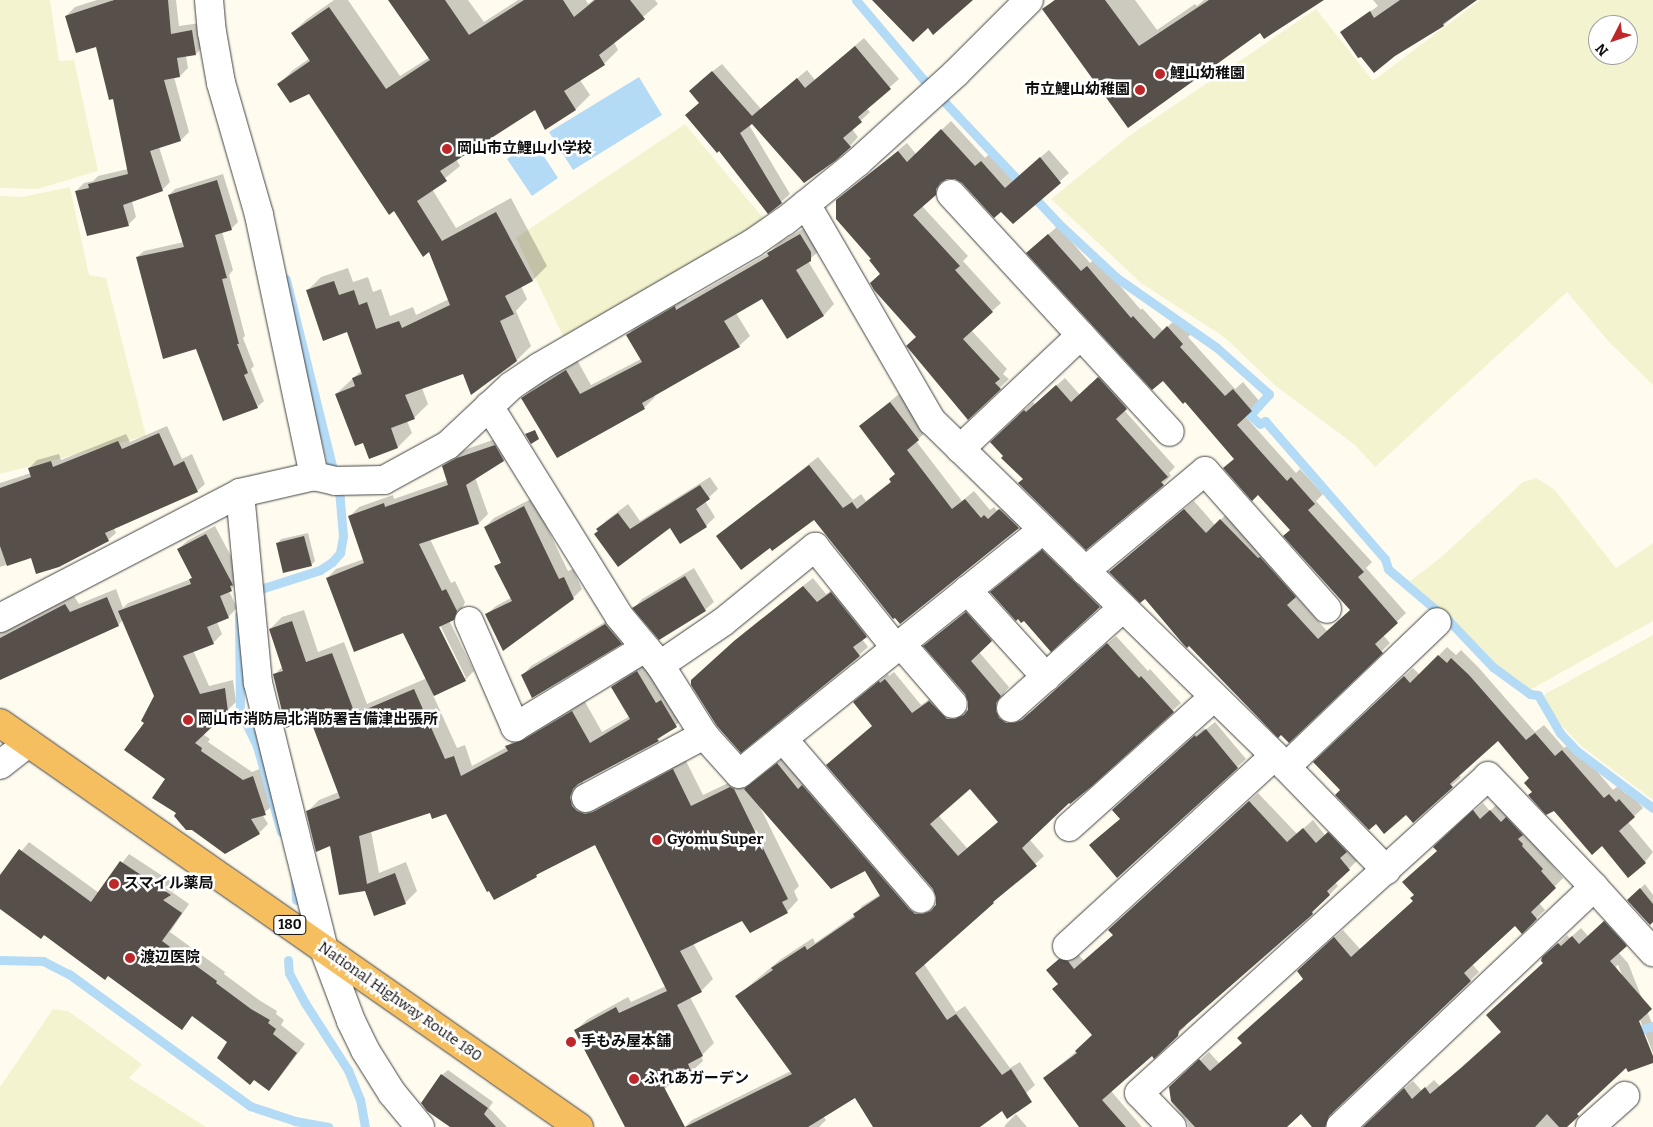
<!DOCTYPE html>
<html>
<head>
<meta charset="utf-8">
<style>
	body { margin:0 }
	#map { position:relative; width:1653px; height:1127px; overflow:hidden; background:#fffcef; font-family:Bitter,"Noto Sans JP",serif }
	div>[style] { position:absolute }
	.farmland>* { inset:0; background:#f4f3d0 }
	.water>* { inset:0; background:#b4dbf6 }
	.shadow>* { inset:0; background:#0003 }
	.stream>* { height:9px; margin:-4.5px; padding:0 4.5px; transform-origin:4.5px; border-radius:4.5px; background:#b4dbf6 }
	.building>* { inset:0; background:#57504a }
	.roads { filter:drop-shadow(0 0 1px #414141) drop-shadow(0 0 1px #414141) }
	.minor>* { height:28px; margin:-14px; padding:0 14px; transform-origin:14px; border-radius:14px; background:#fff }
	.trunk>* { height:28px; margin:-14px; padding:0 14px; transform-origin:14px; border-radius:14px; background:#f5bf60 }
	.dots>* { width:14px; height:14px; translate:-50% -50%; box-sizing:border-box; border:2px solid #fff; border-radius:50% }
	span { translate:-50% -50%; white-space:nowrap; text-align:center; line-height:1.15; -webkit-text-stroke:5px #fff; paint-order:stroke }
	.shield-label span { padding:1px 4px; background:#fff; border:1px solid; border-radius:4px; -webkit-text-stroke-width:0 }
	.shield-label { font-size:14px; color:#0e0e0e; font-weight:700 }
	.poi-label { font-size:15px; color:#0e0e0e; font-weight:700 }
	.left { translate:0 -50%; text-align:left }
	.right { translate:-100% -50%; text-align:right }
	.street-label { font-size:15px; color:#0e0e0e }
	.north { position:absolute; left:1588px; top:15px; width:50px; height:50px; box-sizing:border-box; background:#fff; border:1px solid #9f9f9f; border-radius:50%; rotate:229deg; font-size:14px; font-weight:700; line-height:20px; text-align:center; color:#0e0e0e }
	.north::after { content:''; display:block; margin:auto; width:18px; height:22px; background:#bd2729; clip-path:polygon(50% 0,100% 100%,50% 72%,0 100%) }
</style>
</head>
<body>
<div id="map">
	<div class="farmland">
		<div style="clip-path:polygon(0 0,50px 0,59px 61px,74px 60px,98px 171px,37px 189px,0 188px)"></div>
		<div style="clip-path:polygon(evenodd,1480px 0,1653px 0,1653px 385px,1609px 342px,1567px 292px,1375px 467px,1355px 445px,1277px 387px,1224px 337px,1141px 283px,1051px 199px,1129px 136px,1316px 9px,1373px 81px,1480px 0,1598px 25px,1628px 25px,1628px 55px,1598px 55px,1598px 25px)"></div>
		<div style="clip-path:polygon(685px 124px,764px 219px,733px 242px,564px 338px,516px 238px)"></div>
		<div style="clip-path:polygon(70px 187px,89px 275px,106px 278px,146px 436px,0 474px,0 196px,22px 197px)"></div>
		<div style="clip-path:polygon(1536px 478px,1554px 489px,1616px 568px,1653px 543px,1653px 621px,1528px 691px,1503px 672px,1462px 630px,1410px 581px,1439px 559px,1523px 482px)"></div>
		<div style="clip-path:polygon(1653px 635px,1653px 800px,1581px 746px,1549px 712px,1543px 700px,1545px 694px)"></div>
		<div style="clip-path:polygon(53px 1009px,68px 1011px,142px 1064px,129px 1078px,206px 1127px,0 1127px,0 1087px)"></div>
	</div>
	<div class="water">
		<div style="clip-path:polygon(639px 77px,662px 115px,573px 170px,549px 132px)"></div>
		<div style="clip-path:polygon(534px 141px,558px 178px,532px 196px,507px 159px)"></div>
	</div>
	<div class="shadow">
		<div style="clip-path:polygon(97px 0,112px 0,117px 33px,66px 16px,75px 7px)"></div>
		<div style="clip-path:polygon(139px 0,176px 0,179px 26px,200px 23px,204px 46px,196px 54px,186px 56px,188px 68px,180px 76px,174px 77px,189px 132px,181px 140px,159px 147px,170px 182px,162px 190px,132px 201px,136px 217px,128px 225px,76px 191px,84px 183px,93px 181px,98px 176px,128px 169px)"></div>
		<div style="clip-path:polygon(334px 0,348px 0,400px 76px,430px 57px,391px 0,468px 0,484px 22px,518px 0,586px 0,588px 4px,593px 0,655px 0,658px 4px,614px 42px,618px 50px,604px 64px,580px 80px,590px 95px,576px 109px,535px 108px,456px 159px,460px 166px,432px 189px,456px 228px,511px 198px,547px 266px,533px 280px,521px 286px,527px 299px,516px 311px,531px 346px,517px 360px,472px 393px,463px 372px,422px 388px,428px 404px,414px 418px,407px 421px,412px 433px,398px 447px,370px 458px,364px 442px,336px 394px,362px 370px,348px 331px,307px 291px,321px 277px,348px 268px,353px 282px,368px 277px,373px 292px,381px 289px,390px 316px,413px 307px,416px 315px,449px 299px,430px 250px,395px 209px,310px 92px,279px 84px,293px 70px,310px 58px,292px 33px,307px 19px)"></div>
		<div style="clip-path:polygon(1054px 0,1135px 0,1157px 30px,1195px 4px,1197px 6px,1204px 0,1318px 0,1260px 31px,1128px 126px,1044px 10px)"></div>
		<div style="clip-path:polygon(1373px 0,1474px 0,1444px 25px,1394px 55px,1348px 27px,1378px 6px)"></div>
		<div style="clip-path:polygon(864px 38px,899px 79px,866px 108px,870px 112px,852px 129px,858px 137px,850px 146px,752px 123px,749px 125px,790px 194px,781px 202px,700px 102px,699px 82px,722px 64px,761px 109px,807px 70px,815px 80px)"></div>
		<div style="clip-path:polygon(951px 121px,985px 158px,990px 153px,1014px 180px,1049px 150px,1069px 173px,1013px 223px,1001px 210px,956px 178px,945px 179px,944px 185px,922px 206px,968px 256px,963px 261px,1001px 303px,971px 330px,1007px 369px,1003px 374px,1009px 379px,968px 418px,936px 381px,938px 379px,917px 337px,837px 201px,907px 143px,916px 154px)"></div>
		<div style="clip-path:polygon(223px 174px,238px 222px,231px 229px,222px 232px,233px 270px,229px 275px,245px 336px,243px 338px,254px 366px,251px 369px,264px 401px,257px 407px,197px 348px,137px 257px,144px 251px,184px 242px,169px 195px,175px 189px)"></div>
		<div style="clip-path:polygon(811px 224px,821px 249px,808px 261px,834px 304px,824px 315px,788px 337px,763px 297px,736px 313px,750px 336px,739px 346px,654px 395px,655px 397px,644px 408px,558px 456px,522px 399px,532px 388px,577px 360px,591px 385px,641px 359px,628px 335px,638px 324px,685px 297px,687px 300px,770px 252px,779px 243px)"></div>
		<div style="clip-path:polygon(1058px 226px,1090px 263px,1096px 258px,1141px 310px,1142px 308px,1163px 331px,1177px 318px,1191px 334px,1188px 337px,1235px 389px,1243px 382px,1260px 402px,1245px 416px,1296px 473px,1300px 469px,1323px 494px,1316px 501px,1372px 562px,1366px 568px,1406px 613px,1383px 635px,1390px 643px,1289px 741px,1145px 597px,1110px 572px,1194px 501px,1215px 525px,1230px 511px,1304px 588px,1296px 596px,1327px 631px,1351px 610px,1235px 458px,1185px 401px,1037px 244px)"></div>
		<div style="clip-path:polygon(1107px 369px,1135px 399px,1124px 410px,1175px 467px,1169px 473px,1171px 476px,1163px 484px,1025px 479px,1005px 456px,1000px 434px,1033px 402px,1035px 404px,1065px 378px,1080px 395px)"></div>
		<div style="clip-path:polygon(899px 394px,927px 431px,916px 441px,962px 501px,974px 491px,990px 510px,994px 507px,998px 512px,1009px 501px,1027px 519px,900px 622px,814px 518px,771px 546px,718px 536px,818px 457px,853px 500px,861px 494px,866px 501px,892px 481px,897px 474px,860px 426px)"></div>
		<div style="clip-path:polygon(167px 426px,182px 459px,192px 454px,205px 484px,197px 491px,114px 528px,116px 533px,108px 540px,32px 556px,0 567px,0 483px,31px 473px,29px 468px,37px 460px,59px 454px,61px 460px,126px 434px,130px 442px)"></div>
		<div style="clip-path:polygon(evenodd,504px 436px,513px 451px,504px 460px,475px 477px,488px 514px,479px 523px,430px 539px,451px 583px,455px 581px,465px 602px,462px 609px,449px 620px,474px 671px,465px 680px,433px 695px,457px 748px,465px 745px,472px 766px,507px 747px,519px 734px,584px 700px,602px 732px,630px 716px,613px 687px,625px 675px,649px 660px,688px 715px,658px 740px,583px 781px,584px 794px,685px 759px,703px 795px,743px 776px,749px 785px,786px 756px,925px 906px,934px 906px,936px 905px,937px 895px,863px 694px,888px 674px,889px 676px,894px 672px,921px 705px,938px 693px,956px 711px,969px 710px,970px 701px,966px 694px,925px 646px,974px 604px,1000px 632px,979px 652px,1009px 687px,1004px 693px,1003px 702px,1023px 716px,1031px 712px,1116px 636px,1148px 671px,1150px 669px,1181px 703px,1029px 839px,1044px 856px,924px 964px,956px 1012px,965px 1006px,1010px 1068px,1020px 1062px,1035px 1085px,1026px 1093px,978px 1127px,875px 1127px,855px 1096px,823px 1116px,826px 1120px,819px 1127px,685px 1127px,692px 1120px,791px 1071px,737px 996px,781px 959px,813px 938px,815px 943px,855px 915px,862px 906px,881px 894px,866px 869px,760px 807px,799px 886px,794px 891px,798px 900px,787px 912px,743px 919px,693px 943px,713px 979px,701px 991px,690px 997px,714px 1043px,701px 1056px,703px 1061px,691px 1072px,672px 1082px,665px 1089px,576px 1030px,588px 1019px,628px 997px,631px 1002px,666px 986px,596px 843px,541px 871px,536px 876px,446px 813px,431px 812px,371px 831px,379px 873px,406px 862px,417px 891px,405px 903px,365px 889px,307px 812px,319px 800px,339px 792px,310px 717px,274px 675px,283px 666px,270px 629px,282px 617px,304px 610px,318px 652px,344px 642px,367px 704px,427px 678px,404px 631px,327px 578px,336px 569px,364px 559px,350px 516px,359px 507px,393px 495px,394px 499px,448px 480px,443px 466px,452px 457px,467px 449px,504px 436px,438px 621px,466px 678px,463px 678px,436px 622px,438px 621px,504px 436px,970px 787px,999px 821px,967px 848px,938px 815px,970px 787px)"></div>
		<div style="clip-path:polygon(710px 477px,718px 489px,705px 501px,715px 517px,706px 526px,671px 526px,618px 565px,598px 529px,607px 520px,628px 504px,640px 521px)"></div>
		<div style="clip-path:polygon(533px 498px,568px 571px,573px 569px,582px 589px,573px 598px,487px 614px,496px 606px,511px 598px,496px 567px,502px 561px,485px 527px,494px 518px)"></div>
		<div style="clip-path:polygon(215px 526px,241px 575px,240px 581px,229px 591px,237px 608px,228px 617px,217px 622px,222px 634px,213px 643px,193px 650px,209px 686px,233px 680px,236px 702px,203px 734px,210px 739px,208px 742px,252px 772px,262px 768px,274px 805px,262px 814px,268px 824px,259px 833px,225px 852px,178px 813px,145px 722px,156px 696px,123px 620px,118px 625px,0 678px,0 633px,74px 596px,79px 604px,116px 589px,123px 608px,128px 603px,191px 579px,193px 577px,178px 549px,187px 541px)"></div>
		<div style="clip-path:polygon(308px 533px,315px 561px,311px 565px,277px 544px,281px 539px)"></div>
		<div style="clip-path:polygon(1051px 542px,1108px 598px,1051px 650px,1024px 619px,992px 592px)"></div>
		<div style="clip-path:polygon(694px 568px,714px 602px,705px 610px,634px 608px,642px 599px)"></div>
		<div style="clip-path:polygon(813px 578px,826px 594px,841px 584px,875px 627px,862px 639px,868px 647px,859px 655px,702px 672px,745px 632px)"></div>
		<div style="clip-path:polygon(615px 616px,630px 634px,621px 643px,533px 697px,523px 675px,531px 666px)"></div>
		<div style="clip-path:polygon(1447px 647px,1456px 655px,1461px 650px,1478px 667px,1535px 732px,1544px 725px,1564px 748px,1572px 742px,1613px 790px,1618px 786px,1626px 794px,1629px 792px,1643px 808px,1628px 822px,1653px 852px,1645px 862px,1628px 876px,1602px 844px,1555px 809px,1498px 740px,1458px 775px,1461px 777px,1413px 821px,1406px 813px,1376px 823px,1315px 763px,1413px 668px,1420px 675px)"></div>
		<div style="clip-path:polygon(1215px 722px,1246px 759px,1237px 767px,1121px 819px,1122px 801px,1204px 728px,1205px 730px)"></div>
		<div style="clip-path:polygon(1258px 793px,1297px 834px,1313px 820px,1325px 835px,1337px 825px,1358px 860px,1335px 882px,1338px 886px,1312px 913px,1187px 1023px,1186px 1026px,1177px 1035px,1111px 1091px,1142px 1127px,1080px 1127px,1044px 1078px,1077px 1051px,1093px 1035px,1059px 984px,1047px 970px,1068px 951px,1077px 953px,1084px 961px,1114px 935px,1118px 921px)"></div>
		<div style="clip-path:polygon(1499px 802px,1551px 859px,1549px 861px,1563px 878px,1539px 903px,1545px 910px,1522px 932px,1515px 925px,1472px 964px,1479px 972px,1337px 1107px,1333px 1112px,1333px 1121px,1336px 1127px,1314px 1127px,1301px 1112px,1285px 1127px,1188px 1127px,1188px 1123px,1172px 1103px,1170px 1088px,1209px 1052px,1219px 1063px,1243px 1043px,1305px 978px,1307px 962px,1343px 930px,1360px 949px,1414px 901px,1415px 894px,1444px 838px,1483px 803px,1490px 811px)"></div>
		<div style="clip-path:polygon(29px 842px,99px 893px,129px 854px,178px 886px,172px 892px,189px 904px,170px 932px,225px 972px,224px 974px,259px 1000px,277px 1011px,276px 1014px,284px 1020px,281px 1025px,305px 1044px,277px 1081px,269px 1089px,228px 1041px,193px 1015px,182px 1028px,109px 975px,0 908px,0 877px)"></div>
		<div style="clip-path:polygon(1645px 884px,1653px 895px,1653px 920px,1628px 900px)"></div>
		<div style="clip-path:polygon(1613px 913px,1634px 937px,1618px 952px,1628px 963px,1653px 1026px,1653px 1053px,1618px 965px,1616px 966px,1653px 1061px,1627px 1065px,1563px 1127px,1362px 1127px,1413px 1081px,1422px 1091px,1434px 1080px,1440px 1086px,1502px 1031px,1553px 949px,1567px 935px,1570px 938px,1581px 928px,1588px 936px)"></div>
		<div style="clip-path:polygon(448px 1070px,493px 1102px,489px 1108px,507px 1127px,452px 1127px,442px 1075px)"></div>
		<div style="clip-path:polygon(1016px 1114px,1027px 1127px,1004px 1127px,1007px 1123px)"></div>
	</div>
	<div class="stream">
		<div style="left:856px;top:0;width:104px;rotate:49.7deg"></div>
		<div style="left:923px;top:79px;width:197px;rotate:46.8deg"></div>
		<div style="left:1058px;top:223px;width:81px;rotate:43deg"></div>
		<div style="left:1117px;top:278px;width:121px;rotate:34.9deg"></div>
		<div style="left:1216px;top:347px;width:71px;rotate:41.6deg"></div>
		<div style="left:1269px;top:394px;width:28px;rotate:132deg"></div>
		<div style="left:1250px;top:415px;width:13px;rotate:42deg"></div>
		<div style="left:1260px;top:424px;width:6px;rotate:-31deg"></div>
		<div style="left:1265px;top:421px;width:183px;rotate:49deg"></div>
		<div style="left:1385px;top:559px;width:10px;rotate:73deg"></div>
		<div style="left:1388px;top:569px;width:80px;rotate:40.4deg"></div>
		<div style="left:1449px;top:621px;width:64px;rotate:46.3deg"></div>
		<div style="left:1493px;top:667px;width:46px;rotate:36.1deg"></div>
		<div style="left:1530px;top:694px;width:8px;rotate:7deg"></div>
		<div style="left:1538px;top:695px;width:44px;rotate:59.9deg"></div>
		<div style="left:1560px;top:733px;width:25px;rotate:47deg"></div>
		<div style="left:1577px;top:751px;width:95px;rotate:36.9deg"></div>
		<div style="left:251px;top:592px;width:72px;rotate:-17.7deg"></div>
		<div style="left:320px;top:570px;width:14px;rotate:-34deg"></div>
		<div style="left:332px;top:562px;width:12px;rotate:-48deg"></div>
		<div style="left:340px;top:553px;width:17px;rotate:-80deg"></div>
		<div style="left:343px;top:536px;width:38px;rotate:-95deg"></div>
		<div style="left:340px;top:498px;width:226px;rotate:-103.9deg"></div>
		<div style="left:239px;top:615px;width:96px;rotate:89.4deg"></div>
		<div style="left:240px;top:711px;width:39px;rotate:64deg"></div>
		<div style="left:257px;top:746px;width:89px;rotate:74.4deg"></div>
		<div style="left:295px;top:881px;width:19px;rotate:87deg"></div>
		<div style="left:0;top:960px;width:43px;rotate:1.3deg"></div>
		<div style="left:43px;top:961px;width:29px;rotate:27deg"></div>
		<div style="left:69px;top:974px;width:224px;rotate:36.1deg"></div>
		<div style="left:250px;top:1106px;width:47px;rotate:18.4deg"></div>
		<div style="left:295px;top:1121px;width:34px;rotate:10deg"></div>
		<div style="left:288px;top:960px;width:13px;rotate:86deg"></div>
		<div style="left:289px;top:973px;width:34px;rotate:62deg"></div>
		<div style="left:305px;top:1003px;width:80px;rotate:57.3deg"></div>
		<div style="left:348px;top:1070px;width:31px;rotate:68deg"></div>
		<div style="left:360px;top:1099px;width:28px;rotate:80deg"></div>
		<div style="left:1631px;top:1033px;width:23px;rotate:-18deg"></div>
	</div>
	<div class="building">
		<div style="clip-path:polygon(114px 0,168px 0,171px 34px,192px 30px,196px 55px,177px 58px,180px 77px,164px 80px,181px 141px,150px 151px,163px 191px,123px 205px,129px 226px,87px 236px,75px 191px,89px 188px,88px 184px,128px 174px,113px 99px,109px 100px,96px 47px,76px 53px,65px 16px)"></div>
		<div style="clip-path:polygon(388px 0,445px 0,469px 35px,524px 0,563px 0,574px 17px,595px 0,630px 0,645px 19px,599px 55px,605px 65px,564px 91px,576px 110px,545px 130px,535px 110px,440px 171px,447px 181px,417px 201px,442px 241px,496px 212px,533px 281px,505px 296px,514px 314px,500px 321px,517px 361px,471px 395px,463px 374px,405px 395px,415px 419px,391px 428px,398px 448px,369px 459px,363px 443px,355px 446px,335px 394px,355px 386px,352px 378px,362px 374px,347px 332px,323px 341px,306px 290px,334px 281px,339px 295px,354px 290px,359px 305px,367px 302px,376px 329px,399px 321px,402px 328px,450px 305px,429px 252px,423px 257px,394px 211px,389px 215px,309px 94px,290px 103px,277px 84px,310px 61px,291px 33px,329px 7px,386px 89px,430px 60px)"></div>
		<div style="clip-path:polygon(872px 0,973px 0,933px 35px,928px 28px,913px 42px)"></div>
		<div style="clip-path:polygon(1055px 0,1105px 0,1139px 46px,1209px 0,1324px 0,1264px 39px,1260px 33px,1128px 128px,1042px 9px)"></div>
		<div style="clip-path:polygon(1400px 0,1477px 0,1443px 24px,1444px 26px,1395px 56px,1374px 73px,1361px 57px,1358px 58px,1340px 32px,1370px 11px,1374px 18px)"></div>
		<div style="clip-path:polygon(855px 46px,891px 89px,858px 117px,862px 122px,843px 138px,851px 147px,835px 161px,804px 183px,752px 124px,740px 133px,782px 203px,768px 214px,719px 151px,717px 153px,685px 115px,699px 103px,689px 91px,712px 71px,752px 116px,797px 78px,805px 88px)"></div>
		<div style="clip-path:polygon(941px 129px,975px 166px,981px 161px,1005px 188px,1040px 157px,1061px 183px,1013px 224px,1001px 212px,994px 218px,962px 183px,955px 179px,947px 179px,941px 182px,936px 189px,936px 195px,913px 215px,960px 266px,955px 270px,993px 312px,963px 339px,1000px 379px,995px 383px,1001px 389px,968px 420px,908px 348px,906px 346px,916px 337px,874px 290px,870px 283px,880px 274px,869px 260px,871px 259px,836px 219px,836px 200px,898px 151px,907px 162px)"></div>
		<div style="clip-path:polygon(217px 180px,232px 230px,215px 235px,227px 278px,222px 279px,239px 344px,237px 344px,248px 373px,244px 375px,258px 408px,223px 421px,196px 349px,163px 359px,136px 257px,184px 247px,168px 195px)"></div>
		<div style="clip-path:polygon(800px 234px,811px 252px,811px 261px,796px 270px,824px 316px,787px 339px,762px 299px,724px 321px,740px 347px,642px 403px,645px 409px,557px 458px,521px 398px,566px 370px,580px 394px,642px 362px,626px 335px,675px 306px,676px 310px,769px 256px,767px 253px)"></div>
		<div style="clip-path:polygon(1048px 234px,1081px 271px,1087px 266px,1131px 318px,1133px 316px,1154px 339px,1167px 326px,1183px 344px,1180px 347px,1225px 396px,1233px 389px,1252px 411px,1237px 425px,1287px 481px,1291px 477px,1315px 504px,1308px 510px,1364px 572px,1358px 577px,1398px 623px,1375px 644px,1383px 653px,1289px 743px,1281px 735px,1278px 738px,1189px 646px,1187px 648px,1184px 645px,1145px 599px,1140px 603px,1109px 572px,1184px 509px,1206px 533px,1220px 519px,1258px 558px,1260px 557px,1296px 597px,1287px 605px,1318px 639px,1350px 610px,1283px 536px,1290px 530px,1258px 495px,1252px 501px,1223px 468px,1234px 459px,1185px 402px,1183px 404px,1163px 381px,1152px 390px,1026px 253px)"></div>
		<div style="clip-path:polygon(1098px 377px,1127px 409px,1116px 419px,1168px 477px,1161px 482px,1164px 485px,1086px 550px,1018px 483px,1023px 479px,1001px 458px,1003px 456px,990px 442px,1024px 410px,1026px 412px,1056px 385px,1071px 402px)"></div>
		<div style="clip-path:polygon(890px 402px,919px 440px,907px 450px,952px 509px,965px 499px,981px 518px,984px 515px,988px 519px,999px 509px,1019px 528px,900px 624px,895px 618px,893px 619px,814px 520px,772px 551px,770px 548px,741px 570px,716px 536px,809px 465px,843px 508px,852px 502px,857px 509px,891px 482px,889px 479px,895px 474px,859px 426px)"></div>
		<div style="clip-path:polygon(535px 430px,539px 439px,531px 444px,525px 434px)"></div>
		<div style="clip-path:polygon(159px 433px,174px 466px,184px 461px,198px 492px,105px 533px,109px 541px,59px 567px,36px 574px,31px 558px,7px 566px,0 546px,0 488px,31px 477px,28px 468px,51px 461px,53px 467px,118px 441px,122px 449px)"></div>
		<div style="clip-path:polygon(495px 445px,504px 461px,466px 485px,479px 524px,419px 544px,442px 591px,446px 589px,457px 611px,454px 620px,439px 627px,466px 681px,434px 696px,403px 633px,354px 652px,326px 578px,364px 563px,348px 516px,384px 503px,385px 507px,448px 485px,442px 466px,457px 458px)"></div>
		<div style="clip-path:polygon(700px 485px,710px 499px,696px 509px,707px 527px,680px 544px,670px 528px,618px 567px,594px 534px,598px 531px,596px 529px,618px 513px,630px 529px)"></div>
		<div style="clip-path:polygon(524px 506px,559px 579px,564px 577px,574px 599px,503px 651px,485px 614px,512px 601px,494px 566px,501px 563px,484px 527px)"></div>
		<div style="clip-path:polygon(206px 534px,233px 585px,230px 586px,232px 591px,220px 596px,229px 618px,207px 627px,214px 644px,183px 656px,200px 694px,225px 688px,228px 712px,195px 743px,202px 748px,201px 751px,243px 780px,253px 776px,266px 815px,251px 819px,260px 834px,225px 854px,192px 830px,186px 830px,174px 816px,176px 813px,152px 798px,165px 779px,124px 750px,144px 723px,141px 721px,154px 696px,118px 611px,191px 584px,189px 579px,192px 578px,177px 549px)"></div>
		<div style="clip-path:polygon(304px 536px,312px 566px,283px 573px,276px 543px)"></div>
		<div style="clip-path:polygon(1042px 550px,1100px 607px,1051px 652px,1024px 621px,1021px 623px,1018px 619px,1016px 621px,990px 592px)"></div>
		<div style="clip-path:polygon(685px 576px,706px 611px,659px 640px,632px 608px)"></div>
		<div style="clip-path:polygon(803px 586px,817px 602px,831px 592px,867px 637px,853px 647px,860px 656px,741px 753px,717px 726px,691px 685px,691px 680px,734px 641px)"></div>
		<div style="clip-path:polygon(107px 597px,119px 626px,0 680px,0 638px,65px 604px,70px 612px)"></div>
		<div style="clip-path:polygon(evenodd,966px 612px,992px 641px,971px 661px,1001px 696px,996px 703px,996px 711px,999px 718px,1006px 723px,1014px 723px,1022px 720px,1107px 643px,1139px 678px,1141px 676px,1174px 712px,1092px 786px,1070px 804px,1069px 803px,1022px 848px,1037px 866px,993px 902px,994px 903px,915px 973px,947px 1020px,956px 1014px,1002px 1075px,1011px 1069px,1032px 1102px,1007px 1119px,1002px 1111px,980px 1127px,873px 1127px,855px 1098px,808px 1127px,625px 1127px,574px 1030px,616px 1007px,619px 1013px,667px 991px,595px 845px,536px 875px,537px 877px,494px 900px,489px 891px,487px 892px,446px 814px,432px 819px,430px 813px,359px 836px,367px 884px,395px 873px,406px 904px,374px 916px,365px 891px,339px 895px,330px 846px,316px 852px,306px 811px,340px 798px,310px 719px,286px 728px,273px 674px,283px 671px,269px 629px,292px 621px,306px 662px,332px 653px,355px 714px,414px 689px,445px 759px,454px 756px,461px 776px,508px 751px,505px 746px,523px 740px,572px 711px,590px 743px,630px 719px,611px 687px,637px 671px,656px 703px,661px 700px,677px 727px,657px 739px,659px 741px,578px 784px,573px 789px,570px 797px,572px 806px,577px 811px,585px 814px,593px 812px,673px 769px,691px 806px,730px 787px,734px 789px,788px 899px,782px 902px,788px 913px,750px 933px,742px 921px,680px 951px,702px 992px,677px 1005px,703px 1056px,688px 1064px,692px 1073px,664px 1087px,685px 1127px,792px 1074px,735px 996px,773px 970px,771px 968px,805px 946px,807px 950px,855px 917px,853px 914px,880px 896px,865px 871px,831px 889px,744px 789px,777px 763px,798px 789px,802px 785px,909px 909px,915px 914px,923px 914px,931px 911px,936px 905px,936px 897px,933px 889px,826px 765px,872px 726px,853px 702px,879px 681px,880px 683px,885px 679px,912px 713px,929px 701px,947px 719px,955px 719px,964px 715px,968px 710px,968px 702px,965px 694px,923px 646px,966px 612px,970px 789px,998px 822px,958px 856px,930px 824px,970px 789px)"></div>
		<div style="clip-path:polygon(605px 624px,622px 644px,532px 698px,521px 675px)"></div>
		<div style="clip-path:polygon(1438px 655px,1447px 663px,1451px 658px,1469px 675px,1526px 740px,1535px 733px,1555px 756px,1562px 750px,1604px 798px,1609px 794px,1616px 802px,1619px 799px,1635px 817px,1619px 831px,1646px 863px,1628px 878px,1602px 846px,1592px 855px,1554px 811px,1546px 815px,1528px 795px,1532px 792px,1524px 783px,1529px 778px,1498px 741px,1450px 784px,1453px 787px,1413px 823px,1406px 815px,1384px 834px,1376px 824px,1369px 830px,1335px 795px,1340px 790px,1313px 762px,1404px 676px,1410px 683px)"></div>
		<div style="clip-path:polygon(1206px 729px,1238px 768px,1117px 878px,1089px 845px,1120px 819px,1112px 810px,1195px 735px,1196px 737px)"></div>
		<div style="clip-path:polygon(1249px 801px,1287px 842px,1303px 828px,1316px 843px,1328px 832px,1347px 852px,1340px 858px,1350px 870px,1327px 891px,1330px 895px,1312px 912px,1313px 914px,1179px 1031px,1178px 1036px,1154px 1059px,1152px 1056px,1102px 1100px,1126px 1127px,1079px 1127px,1043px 1078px,1077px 1053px,1075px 1051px,1092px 1035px,1052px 989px,1058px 984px,1046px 970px,1059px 959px,1068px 961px,1074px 969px,1113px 935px,1108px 930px)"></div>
		<div style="clip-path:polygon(1473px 810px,1480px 819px,1490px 810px,1501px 822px,1506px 817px,1523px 835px,1518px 839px,1523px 844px,1522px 846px,1543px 869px,1541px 871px,1556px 888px,1531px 912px,1537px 919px,1522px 934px,1515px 926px,1464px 973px,1471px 981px,1329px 1116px,1325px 1127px,1312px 1127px,1301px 1114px,1287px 1127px,1195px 1127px,1171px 1101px,1169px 1087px,1199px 1059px,1210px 1071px,1242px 1043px,1237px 1038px,1303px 979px,1297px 971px,1334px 937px,1351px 957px,1413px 901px,1410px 898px,1414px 895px,1402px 882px,1437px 851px,1433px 847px)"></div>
		<div style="clip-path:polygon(19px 849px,91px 902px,120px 861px,171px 895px,163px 900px,182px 913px,162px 941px,217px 981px,216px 983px,251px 1009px,270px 1020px,268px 1023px,276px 1029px,273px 1034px,297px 1053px,269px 1091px,254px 1080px,250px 1085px,217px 1058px,227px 1042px,192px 1016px,182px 1030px,108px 976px,105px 980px,44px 935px,41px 939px,0 909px,0 875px)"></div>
		<div style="clip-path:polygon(1640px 888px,1653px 904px,1653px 922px,1650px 925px,1627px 900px)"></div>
		<div style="clip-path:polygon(1604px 921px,1627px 946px,1610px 961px,1652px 1009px,1639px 1021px,1653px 1056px,1653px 1063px,1628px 1072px,1626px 1068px,1577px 1114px,1579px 1116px,1567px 1127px,1559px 1127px,1547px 1114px,1535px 1127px,1363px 1127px,1404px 1088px,1412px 1099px,1425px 1087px,1430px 1094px,1461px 1068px,1501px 1032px,1486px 1015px,1543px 963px,1541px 961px,1542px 957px,1558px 943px,1561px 946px,1572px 936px,1579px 944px)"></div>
		<div style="clip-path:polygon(441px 1074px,488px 1108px,484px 1114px,496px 1127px,450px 1127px,427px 1111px,421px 1103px)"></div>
	</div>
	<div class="roads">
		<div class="minor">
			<div style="left:209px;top:0;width:32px;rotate:85deg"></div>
			<div style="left:212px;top:32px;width:52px;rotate:80deg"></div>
			<div style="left:221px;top:83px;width:137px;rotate:73.9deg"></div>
			<div style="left:259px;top:215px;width:267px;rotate:78.1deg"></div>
			<div style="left:951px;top:194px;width:323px;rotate:47.4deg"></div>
			<div style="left:806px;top:204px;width:251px;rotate:59.9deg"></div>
			<div style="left:932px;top:421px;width:495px;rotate:44.3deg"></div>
			<div style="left:1286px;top:767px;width:144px;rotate:45.8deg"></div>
			<div style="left:489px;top:406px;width:247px;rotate:58.2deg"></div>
			<div style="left:619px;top:616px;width:64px;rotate:50.1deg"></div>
			<div style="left:660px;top:665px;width:83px;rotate:57.8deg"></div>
			<div style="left:704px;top:735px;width:52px;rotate:48.1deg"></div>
			<div style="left:739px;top:774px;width:389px;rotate:-38.8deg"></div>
			<div style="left:960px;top:449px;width:166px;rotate:-43.3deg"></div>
			<div style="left:240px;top:493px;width:191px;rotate:84.6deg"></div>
			<div style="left:258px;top:683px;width:274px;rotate:76.1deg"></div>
			<div style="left:324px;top:949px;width:77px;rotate:69.4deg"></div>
			<div style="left:351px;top:1021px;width:32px;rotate:64deg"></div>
			<div style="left:365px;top:1050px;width:51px;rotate:57.9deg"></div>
			<div style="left:392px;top:1093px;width:44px;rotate:50.5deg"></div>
			<div style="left:1085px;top:571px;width:156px;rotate:-39.8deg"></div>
			<div style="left:1205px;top:471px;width:184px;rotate:48.5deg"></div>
			<div style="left:967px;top:590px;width:118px;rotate:47.8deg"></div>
			<div style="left:0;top:618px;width:271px;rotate:-27.5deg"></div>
			<div style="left:240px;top:493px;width:76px;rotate:-12.9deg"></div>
			<div style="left:314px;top:476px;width:22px;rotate:13deg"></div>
			<div style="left:335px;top:481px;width:49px;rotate:-1.2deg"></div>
			<div style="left:384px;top:480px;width:73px;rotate:-28.7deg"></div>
			<div style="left:448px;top:445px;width:86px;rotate:-43.1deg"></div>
			<div style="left:511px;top:386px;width:34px;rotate:-34deg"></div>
			<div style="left:539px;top:367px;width:247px;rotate:-30.1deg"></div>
			<div style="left:753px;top:243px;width:39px;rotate:-35deg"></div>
			<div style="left:785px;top:221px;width:94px;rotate:-38.9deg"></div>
			<div style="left:858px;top:162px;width:132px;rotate:-42.2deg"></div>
			<div style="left:956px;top:73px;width:103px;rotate:-45deg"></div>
			<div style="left:469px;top:621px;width:116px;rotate:66.5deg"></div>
			<div style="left:515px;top:727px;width:152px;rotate:-31.3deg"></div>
			<div style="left:901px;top:644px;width:79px;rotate:49.1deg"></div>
			<div style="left:660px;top:665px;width:76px;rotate:-34.3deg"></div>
			<div style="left:723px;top:622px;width:119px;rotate:-39.2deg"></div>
			<div style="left:815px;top:547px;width:129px;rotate:51.3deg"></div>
			<div style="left:1011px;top:708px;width:150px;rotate:-41.8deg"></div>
			<div style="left:783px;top:739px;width:211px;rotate:49.2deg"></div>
			<div style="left:0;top:765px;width:36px;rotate:-38deg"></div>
			<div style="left:1286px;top:767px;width:209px;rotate:-43.8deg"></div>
			<div style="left:586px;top:798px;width:134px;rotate:-28.1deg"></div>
			<div style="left:1069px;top:827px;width:195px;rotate:-41.9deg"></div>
			<div style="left:1594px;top:887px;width:88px;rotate:47.8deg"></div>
			<div style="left:1067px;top:946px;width:281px;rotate:-42.5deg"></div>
			<div style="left:1172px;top:1127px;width:47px;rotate:-134.1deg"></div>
			<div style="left:1139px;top:1093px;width:471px;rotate:-42.2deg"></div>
			<div style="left:1488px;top:776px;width:153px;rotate:46.3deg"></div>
			<div style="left:1594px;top:887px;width:349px;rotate:136.6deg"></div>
			<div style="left:1590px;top:1127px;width:47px;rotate:-41.5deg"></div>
		</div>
		<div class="trunk">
			<div style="left:0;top:723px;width:706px;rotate:34.91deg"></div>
		</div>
	</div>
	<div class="dots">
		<div style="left:1160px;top:74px;background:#bd2729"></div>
		<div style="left:1140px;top:90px;background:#bd2729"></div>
		<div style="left:447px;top:149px;background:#bd2729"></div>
		<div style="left:188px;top:720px;background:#bd2729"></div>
		<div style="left:657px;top:840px;background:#bd2729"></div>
		<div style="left:114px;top:884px;background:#bd2729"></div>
		<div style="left:130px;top:958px;background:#bd2729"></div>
		<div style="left:571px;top:1042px;background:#bd2729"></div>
		<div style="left:634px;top:1079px;background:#bd2729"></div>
	</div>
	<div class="shield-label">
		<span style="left:290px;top:925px">180</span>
	</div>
	<div class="poi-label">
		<span class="left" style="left:1170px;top:74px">鯉山幼稚園</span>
		<span class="right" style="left:1130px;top:90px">市立鯉山幼稚園</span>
		<span class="left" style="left:457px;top:149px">岡山市立鯉山小学校</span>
		<span class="left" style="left:198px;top:720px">岡山市消防局北消防署吉備津出張所</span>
		<span class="left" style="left:667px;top:840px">Gyomu Super</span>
		<span class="left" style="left:124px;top:884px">スマイル薬局</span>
		<span class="left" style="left:140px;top:958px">渡辺医院</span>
		<span class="left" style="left:581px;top:1042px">手もみ屋本舗</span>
		<span class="left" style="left:644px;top:1079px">ふれあガーデン</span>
	</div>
	<div class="street-label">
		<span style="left:400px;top:1002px;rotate:35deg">National Highway Route 180</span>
	</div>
	<div class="north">N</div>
</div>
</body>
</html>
